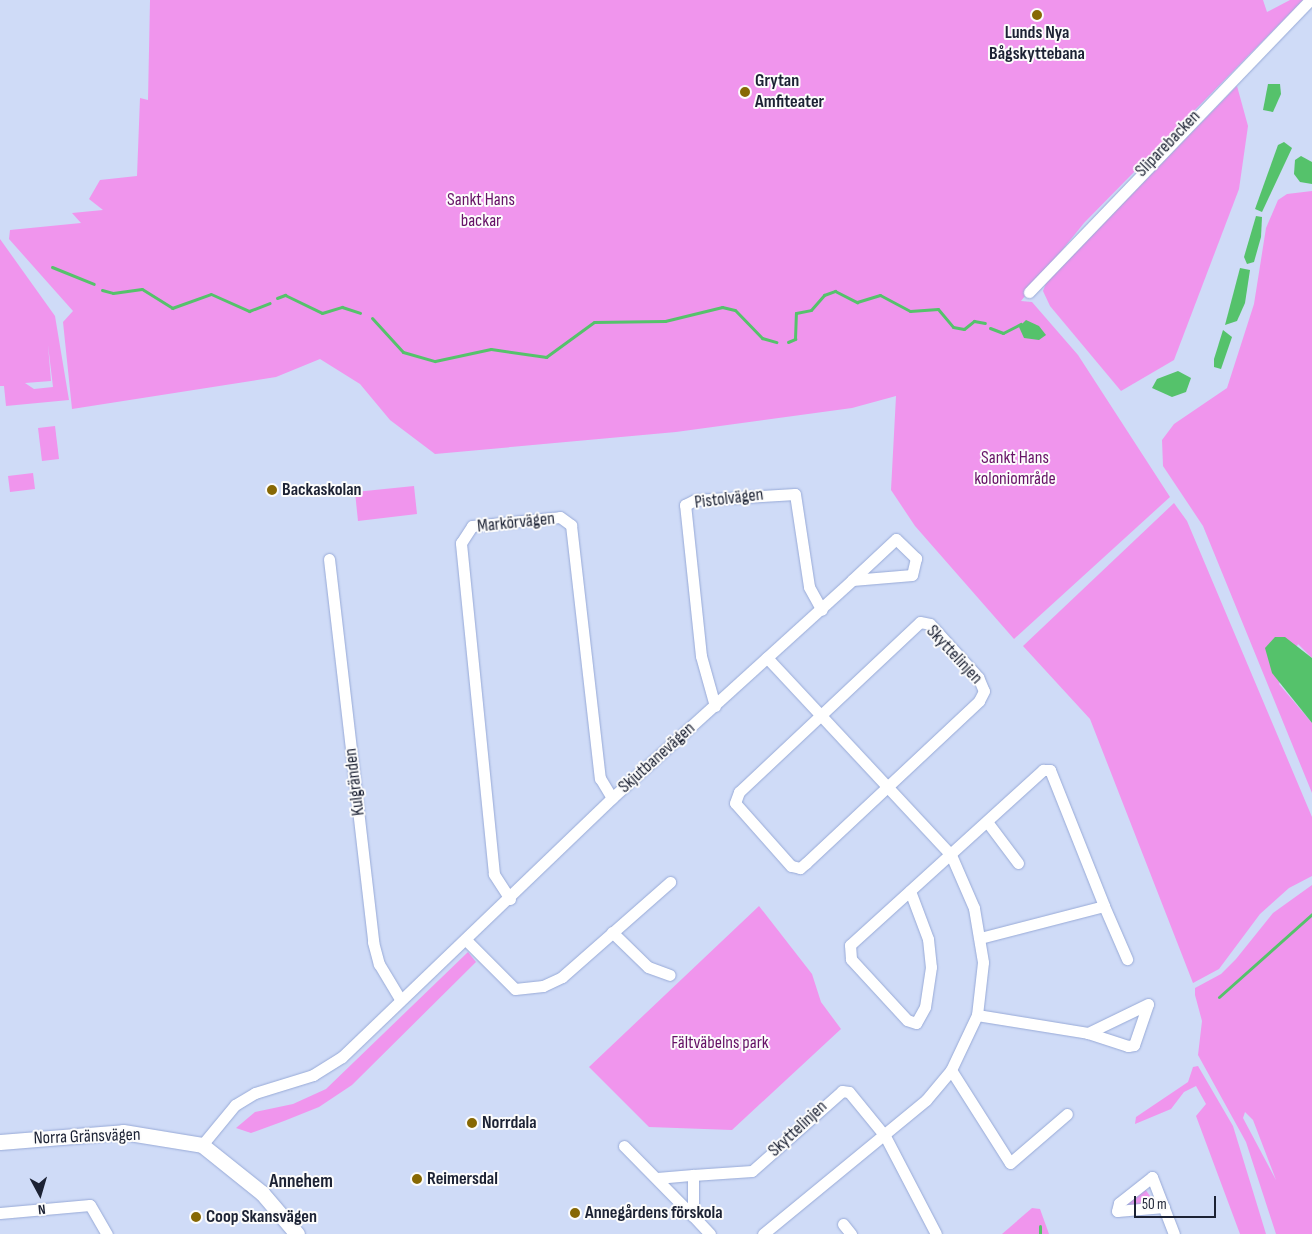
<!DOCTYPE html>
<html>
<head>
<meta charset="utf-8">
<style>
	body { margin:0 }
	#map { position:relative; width:1312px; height:1234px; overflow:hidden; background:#cfdbf7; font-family:"Sofia Sans Condensed",sans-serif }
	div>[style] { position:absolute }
	.green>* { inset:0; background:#f095ed }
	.water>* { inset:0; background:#55c26b }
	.stream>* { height:3px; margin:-1.5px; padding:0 1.5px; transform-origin:1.5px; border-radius:1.5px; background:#55c26b }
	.roads { filter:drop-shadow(0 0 1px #98aad7) drop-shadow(0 0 1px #98aad7) }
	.minor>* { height:11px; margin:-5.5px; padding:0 5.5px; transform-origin:5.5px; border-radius:5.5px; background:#fff }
	.tertiary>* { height:15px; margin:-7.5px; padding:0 7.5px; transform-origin:7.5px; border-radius:7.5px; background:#fff }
	.dots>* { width:14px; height:14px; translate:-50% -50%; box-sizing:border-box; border:2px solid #fcfcfc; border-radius:50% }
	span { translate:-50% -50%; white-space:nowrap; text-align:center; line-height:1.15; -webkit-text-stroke:4px #fcfcfc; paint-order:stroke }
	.poi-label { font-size:18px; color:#1c2234; font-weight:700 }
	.left { translate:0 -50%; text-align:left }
	.street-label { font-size:18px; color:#1c2234 }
	.park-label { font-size:18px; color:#661266 }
	.neighbourhood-label { font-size:19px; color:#1c2234; font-weight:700 }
	.north { position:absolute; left:15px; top:1169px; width:50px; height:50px; -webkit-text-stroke:4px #fcfcfc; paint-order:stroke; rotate:174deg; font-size:14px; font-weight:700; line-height:20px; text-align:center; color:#1c2234 }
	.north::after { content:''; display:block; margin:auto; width:18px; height:22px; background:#1c2234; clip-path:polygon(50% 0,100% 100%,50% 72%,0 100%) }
	.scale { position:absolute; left:1134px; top:1196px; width:82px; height:22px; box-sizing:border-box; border:2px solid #1c2234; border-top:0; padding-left:6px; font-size:15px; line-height:18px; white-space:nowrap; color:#1c2234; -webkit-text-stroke:4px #fcfcfc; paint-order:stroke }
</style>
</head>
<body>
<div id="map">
	<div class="green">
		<div style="clip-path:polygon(150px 0,1263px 0,1267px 12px,1290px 0,1303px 0,1084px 223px,1021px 301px,1032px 302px,1078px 355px,1170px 497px,1014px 639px,915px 526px,891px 490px,896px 396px,852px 408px,676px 432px,435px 454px,390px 420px,360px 384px,320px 359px,276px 377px,72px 409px,63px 322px,73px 311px,9px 239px,10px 230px,81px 223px,72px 213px,103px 210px,89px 199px,100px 180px,137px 176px,140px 98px,148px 100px)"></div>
		<div style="clip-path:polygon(1237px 86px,1248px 126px,1239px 189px,1174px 360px,1121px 391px,1050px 306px,1043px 291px,1046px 283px)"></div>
		<div style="clip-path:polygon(1312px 191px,1312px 658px,1298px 644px,1279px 684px,1312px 723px,1312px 793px,1203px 526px,1163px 466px,1162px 440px,1174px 424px,1227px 388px,1254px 304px,1266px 228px,1278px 200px,1287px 194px)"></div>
		<div style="clip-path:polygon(evenodd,0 239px,55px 316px,69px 400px,6px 406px,4px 386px,0 386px,0 239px,48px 345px,53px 387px,34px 389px,25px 383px,51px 381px,48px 345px)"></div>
		<div style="clip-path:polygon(55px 426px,59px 459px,42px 461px,38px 428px)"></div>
		<div style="clip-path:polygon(33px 473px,35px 489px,10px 492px,8px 476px)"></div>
		<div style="clip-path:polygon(414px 486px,417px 514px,358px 521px,355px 492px)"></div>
		<div style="clip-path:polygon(1174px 503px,1187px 521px,1312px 817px,1312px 876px,1289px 888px,1260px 914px,1219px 969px,1193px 983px,1090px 719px,1023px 646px)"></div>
		<div style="clip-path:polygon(evenodd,1312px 885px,1312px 1234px,1276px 1234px,1246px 1142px,1198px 1055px,1202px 1021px,1195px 995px,1195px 988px,1221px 974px,1236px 959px,1273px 913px,1312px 885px,1245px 1112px,1253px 1120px,1276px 1180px,1243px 1118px,1245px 1112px)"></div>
		<div style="clip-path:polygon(759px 906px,812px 974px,821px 1002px,841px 1029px,732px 1130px,649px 1127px,589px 1067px)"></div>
		<div style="clip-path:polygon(468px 952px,476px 962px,352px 1085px,319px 1107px,284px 1121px,251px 1133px,236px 1128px,255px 1112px,293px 1104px,326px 1089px)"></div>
		<div style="clip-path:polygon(1198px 1066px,1233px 1126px,1266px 1234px,1240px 1234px,1196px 1116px,1206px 1104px,1196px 1086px,1184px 1092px,1171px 1109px,1135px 1124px,1136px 1117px,1188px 1082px,1193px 1067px)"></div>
		<div style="clip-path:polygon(1145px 1189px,1155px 1203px,1121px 1208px)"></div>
		<div style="clip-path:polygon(1032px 1208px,1040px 1209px,1049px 1234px,1002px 1234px)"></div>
	</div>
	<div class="water">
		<div style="clip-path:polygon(1268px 84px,1280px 84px,1281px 94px,1273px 112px,1263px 110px)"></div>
		<div style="clip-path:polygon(1284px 142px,1292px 148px,1262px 212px,1255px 209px,1278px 145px)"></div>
		<div style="clip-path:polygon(1301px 156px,1312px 162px,1312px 184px,1300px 182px,1294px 174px,1295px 160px)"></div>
		<div style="clip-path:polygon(1256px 216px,1262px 217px,1261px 237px,1254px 262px,1247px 264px,1244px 257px)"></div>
		<div style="clip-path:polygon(1240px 268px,1250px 270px,1245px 303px,1237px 321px,1225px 325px)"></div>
		<div style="clip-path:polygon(1026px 320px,1039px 326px,1046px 335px,1039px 340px,1024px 338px,1019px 327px)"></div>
		<div style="clip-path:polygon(1223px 330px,1232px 337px,1221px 369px,1214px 367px,1214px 359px)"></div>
		<div style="clip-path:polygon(1178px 371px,1191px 378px,1186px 392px,1172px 397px,1152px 388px,1157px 379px)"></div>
		<div style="clip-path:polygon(1275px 637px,1285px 637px,1312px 658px,1312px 723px,1272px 673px,1265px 648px)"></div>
	</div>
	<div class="stream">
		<div style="left:52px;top:267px;width:45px;rotate:22deg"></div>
		<div style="left:102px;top:290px;width:11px;rotate:15deg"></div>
		<div style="left:113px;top:293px;width:29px;rotate:-8deg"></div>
		<div style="left:142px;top:289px;width:36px;rotate:32deg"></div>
		<div style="left:172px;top:308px;width:41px;rotate:-19.7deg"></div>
		<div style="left:211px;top:294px;width:42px;rotate:24.1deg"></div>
		<div style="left:249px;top:311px;width:22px;rotate:-21deg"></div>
		<div style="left:277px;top:298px;width:9px;rotate:-21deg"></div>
		<div style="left:285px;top:295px;width:41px;rotate:25.9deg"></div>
		<div style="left:322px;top:313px;width:21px;rotate:-17deg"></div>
		<div style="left:342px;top:307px;width:19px;rotate:18deg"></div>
		<div style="left:372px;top:318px;width:46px;rotate:47.6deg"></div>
		<div style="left:403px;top:352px;width:33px;rotate:16deg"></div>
		<div style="left:435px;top:361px;width:57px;rotate:-12.1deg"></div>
		<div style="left:491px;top:349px;width:56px;rotate:8.3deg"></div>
		<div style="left:546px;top:357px;width:59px;rotate:-36.1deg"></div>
		<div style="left:594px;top:322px;width:71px;rotate:-0.8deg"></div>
		<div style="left:665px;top:321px;width:59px;rotate:-13.8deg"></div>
		<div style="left:722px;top:307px;width:13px;rotate:13deg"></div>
		<div style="left:735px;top:310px;width:39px;rotate:46deg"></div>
		<div style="left:762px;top:338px;width:15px;rotate:16deg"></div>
		<div style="left:990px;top:328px;width:14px;rotate:21deg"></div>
		<div style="left:1003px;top:333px;width:20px;rotate:-27deg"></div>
		<div style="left:788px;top:342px;width:8px;rotate:-23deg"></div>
		<div style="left:795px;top:339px;width:26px;rotate:-88deg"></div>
		<div style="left:796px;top:313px;width:15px;rotate:-11deg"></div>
		<div style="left:811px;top:310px;width:20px;rotate:-49deg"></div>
		<div style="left:824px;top:295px;width:12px;rotate:-20deg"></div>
		<div style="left:835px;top:291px;width:25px;rotate:27deg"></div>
		<div style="left:857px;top:302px;width:24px;rotate:-17deg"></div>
		<div style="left:880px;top:295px;width:34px;rotate:28deg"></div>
		<div style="left:910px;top:311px;width:28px;rotate:-4deg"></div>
		<div style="left:938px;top:309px;width:23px;rotate:50deg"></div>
		<div style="left:953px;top:327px;width:11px;rotate:10deg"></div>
		<div style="left:964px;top:329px;width:13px;rotate:-39deg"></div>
		<div style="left:974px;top:321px;width:11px;rotate:10deg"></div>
		<div style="left:1219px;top:997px;width:125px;rotate:-41.7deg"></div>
		<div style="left:1040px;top:1226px;width:8px;rotate:90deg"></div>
	</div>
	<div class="roads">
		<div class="minor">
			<div style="left:1029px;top:292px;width:405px;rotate:-46.1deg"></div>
			<div style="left:896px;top:539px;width:28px;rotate:44deg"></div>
			<div style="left:916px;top:558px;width:17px;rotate:103deg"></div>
			<div style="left:912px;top:575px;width:60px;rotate:175.2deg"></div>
			<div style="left:852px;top:580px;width:60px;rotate:-43deg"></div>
			<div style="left:329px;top:559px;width:386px;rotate:83.4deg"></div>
			<div style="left:373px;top:942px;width:23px;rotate:75deg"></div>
			<div style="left:379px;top:964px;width:41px;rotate:59deg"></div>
			<div style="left:920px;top:622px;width:10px;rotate:11deg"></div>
			<div style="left:930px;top:624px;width:72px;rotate:47.8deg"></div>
			<div style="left:978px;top:677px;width:15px;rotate:67deg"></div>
			<div style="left:984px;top:691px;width:11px;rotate:117deg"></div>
			<div style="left:979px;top:701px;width:237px;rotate:136.9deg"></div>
			<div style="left:806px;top:863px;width:8px;rotate:140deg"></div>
			<div style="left:800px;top:868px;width:9px;rotate:-167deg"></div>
			<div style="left:791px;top:866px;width:84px;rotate:-131.6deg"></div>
			<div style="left:735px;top:803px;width:12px;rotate:-70deg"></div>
			<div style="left:739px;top:792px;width:248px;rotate:-43.2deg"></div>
			<div style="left:715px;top:706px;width:52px;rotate:-105.6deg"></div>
			<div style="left:701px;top:656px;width:152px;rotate:-96deg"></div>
			<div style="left:685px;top:505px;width:11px;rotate:-27deg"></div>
			<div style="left:695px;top:500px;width:100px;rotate:-3.4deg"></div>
			<div style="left:795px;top:494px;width:94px;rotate:81.4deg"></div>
			<div style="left:809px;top:587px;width:26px;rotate:61deg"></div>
			<div style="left:988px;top:823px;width:50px;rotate:53.1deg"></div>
			<div style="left:910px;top:891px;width:51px;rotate:69.4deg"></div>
			<div style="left:928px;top:939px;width:28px;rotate:84deg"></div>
			<div style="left:931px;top:967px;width:40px;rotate:98.5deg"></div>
			<div style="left:925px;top:1007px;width:18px;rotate:119deg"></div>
			<div style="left:916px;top:1023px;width:9px;rotate:-162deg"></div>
			<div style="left:907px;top:1020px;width:83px;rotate:-132.6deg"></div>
			<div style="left:851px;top:959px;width:14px;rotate:-94deg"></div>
			<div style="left:850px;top:945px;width:261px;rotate:-42.2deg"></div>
			<div style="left:1043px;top:770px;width:7px"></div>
			<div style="left:1050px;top:770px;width:146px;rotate:68.3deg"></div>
			<div style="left:1104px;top:906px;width:128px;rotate:165.5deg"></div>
			<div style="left:510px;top:899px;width:30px;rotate:-123deg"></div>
			<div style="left:494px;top:874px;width:333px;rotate:-95.7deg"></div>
			<div style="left:461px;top:543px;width:20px;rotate:-57deg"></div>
			<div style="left:472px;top:526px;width:88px;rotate:-5.8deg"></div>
			<div style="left:560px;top:517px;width:14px;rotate:36deg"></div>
			<div style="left:571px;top:525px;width:255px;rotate:83.5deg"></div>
			<div style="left:600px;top:778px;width:23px;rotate:59deg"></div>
			<div style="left:1104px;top:906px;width:58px;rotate:66.5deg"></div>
			<div style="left:612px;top:932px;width:50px;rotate:44.2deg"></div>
			<div style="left:648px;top:967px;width:23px;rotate:20deg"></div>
			<div style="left:466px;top:940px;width:69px;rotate:45deg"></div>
			<div style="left:515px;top:989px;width:28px;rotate:-6deg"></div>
			<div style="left:543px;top:986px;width:21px;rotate:-25deg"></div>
			<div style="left:562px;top:977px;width:144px;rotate:-41.3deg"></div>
			<div style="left:977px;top:1015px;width:112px;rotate:9.2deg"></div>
			<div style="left:1088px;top:1033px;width:42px;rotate:18deg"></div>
			<div style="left:1128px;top:1046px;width:6px;rotate:-9deg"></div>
			<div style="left:1134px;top:1045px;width:43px;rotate:-71.1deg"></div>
			<div style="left:1148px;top:1004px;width:67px;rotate:154.2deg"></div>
			<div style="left:951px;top:1070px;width:110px;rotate:57.6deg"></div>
			<div style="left:1010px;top:1163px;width:75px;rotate:-40.7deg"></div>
			<div style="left:202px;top:1145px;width:52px;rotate:-50.5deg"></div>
			<div style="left:235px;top:1105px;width:23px;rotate:-31deg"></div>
			<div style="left:255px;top:1093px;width:61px;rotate:-17.2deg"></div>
			<div style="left:313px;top:1075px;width:34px;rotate:-32deg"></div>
			<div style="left:342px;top:1057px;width:374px;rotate:-43.8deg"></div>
			<div style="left:612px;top:798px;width:324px;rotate:-42.2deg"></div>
			<div style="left:624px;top:1146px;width:98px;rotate:45.4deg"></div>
			<div style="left:657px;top:1178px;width:36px;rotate:-5deg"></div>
			<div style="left:1164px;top:1207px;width:47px;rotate:175.1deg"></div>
			<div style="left:1117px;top:1211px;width:8px;rotate:-76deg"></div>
			<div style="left:1119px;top:1203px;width:42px;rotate:-38.2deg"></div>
			<div style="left:1152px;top:1177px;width:61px;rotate:68.9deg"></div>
			<div style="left:0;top:1213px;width:90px;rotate:-5.1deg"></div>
			<div style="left:90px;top:1205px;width:34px;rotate:60deg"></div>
			<div style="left:843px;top:1224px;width:13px;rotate:51deg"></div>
			<div style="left:710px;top:1234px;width:25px;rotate:-133deg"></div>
			<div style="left:693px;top:1216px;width:41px;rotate:-90deg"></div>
			<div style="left:693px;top:1175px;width:59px;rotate:-3.9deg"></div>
			<div style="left:752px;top:1171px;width:120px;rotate:-41.6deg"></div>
			<div style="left:842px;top:1091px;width:7px;rotate:8deg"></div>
			<div style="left:849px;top:1092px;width:57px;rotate:50.7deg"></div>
			<div style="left:885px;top:1136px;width:110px;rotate:62.5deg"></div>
			<div style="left:763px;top:1234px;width:211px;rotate:-39.4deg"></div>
			<div style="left:926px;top:1100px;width:39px;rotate:-50deg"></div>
			<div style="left:951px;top:1070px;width:61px;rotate:-64.7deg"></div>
			<div style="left:977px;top:1015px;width:53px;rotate:-83.5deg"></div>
			<div style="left:983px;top:962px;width:55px;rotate:-99.5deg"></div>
			<div style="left:974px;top:908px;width:58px;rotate:-113.5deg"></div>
			<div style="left:951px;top:855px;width:270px;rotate:-133deg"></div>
		</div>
		<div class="tertiary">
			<div style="left:0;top:1142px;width:123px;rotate:-4.6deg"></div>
			<div style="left:123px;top:1132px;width:80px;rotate:9.3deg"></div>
			<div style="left:202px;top:1145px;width:77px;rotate:38.7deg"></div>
			<div style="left:262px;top:1193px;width:54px;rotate:49.5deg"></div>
		</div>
	</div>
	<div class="dots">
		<div style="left:1037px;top:15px;background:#876804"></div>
		<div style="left:745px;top:92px;background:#876804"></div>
		<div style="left:272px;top:490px;background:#876804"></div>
		<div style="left:472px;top:1123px;background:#876804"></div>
		<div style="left:417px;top:1179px;background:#876804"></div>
		<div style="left:575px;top:1213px;background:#876804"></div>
		<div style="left:196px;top:1217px;background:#876804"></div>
	</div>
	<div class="poi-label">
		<span style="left:1037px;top:44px">Lunds Nya<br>Bågskyttebana</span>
		<span class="left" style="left:755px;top:92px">Grytan<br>Amfiteater</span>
		<span class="left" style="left:282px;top:490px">Backaskolan</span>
		<span class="left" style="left:482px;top:1123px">Norrdala</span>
		<span class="left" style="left:427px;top:1179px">Reimersdal</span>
		<span class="left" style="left:585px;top:1213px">Annegårdens förskola</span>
		<span class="left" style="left:206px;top:1217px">Coop Skansvägen</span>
	</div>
	<div class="street-label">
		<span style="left:1168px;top:144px;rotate:-46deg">Sliparebacken</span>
		<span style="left:729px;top:499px;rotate:-7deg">Pistolvägen</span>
		<span style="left:516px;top:523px;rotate:-6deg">Markörvägen</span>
		<span style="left:954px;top:655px;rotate:47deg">Skyttelinjen</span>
		<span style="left:657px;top:758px;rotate:-42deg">Skjutbanevägen</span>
		<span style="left:355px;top:782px;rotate:-97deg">Kulgränden</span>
		<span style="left:798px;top:1129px;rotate:-43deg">Skyttelinjen</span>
		<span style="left:87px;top:1137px;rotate:-2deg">Norra Gränsvägen</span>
	</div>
	<div class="park-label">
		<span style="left:481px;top:211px">Sankt Hans<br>backar</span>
		<span style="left:1015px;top:469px">Sankt Hans<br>koloniområde</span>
		<span style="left:720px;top:1043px">Fältväbelns park</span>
	</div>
	<div class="neighbourhood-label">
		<span style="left:301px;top:1182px">Annehem</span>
	</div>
	<div class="north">N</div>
	<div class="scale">50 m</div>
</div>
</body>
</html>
